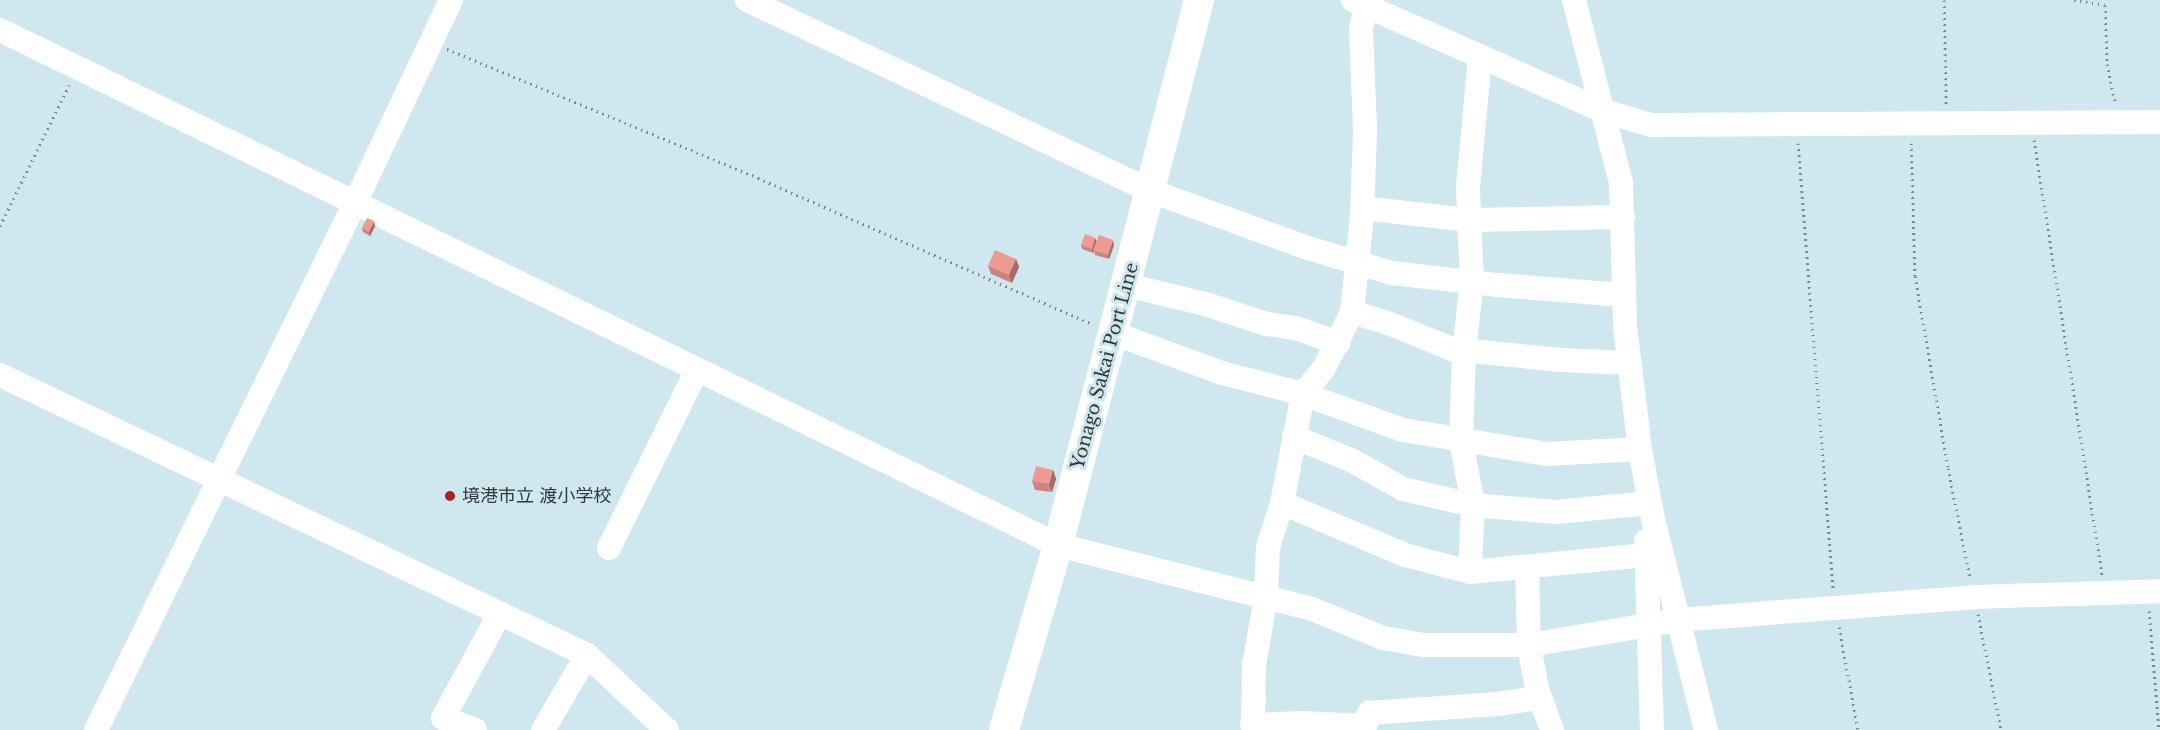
<!DOCTYPE html>
<html>
<head>
<meta charset="utf-8">
<style>
	body { margin:0 }
	#map { position:relative; width:2160px; height:730px; overflow:hidden; background:#cfe7ee; font-family:"Libre Baskerville","Noto Sans JP",serif }
	div>[style] { position:absolute }
	.path>* { height:3px; margin-top:-1.5px; transform-origin:0; background:repeating-linear-gradient(90deg,#79898e 0 1.5px,transparent 0 6px) }
	.minor>* { height:24px; margin:-12px; padding:0 12px; transform-origin:12px; border-radius:12px; background:#fff }
	.major>* { height:30px; margin:-15px; padding:0 15px; transform-origin:15px; border-radius:15px; background:#fff }
	.wall>* { inset:0; background:#cc857e }
	.shaded-wall>* { inset:0; background:#a66c66 }
	.building>* { inset:0; background:#ed9b92 }
	.dots>* { width:16px; height:16px; translate:-50% -50%; box-sizing:border-box; border:3px solid #cfe7ee; border-radius:50% }
	span { translate:-50% -50%; white-space:nowrap; text-align:center; line-height:1.15; -webkit-text-stroke:6px #cfe7ee; paint-order:stroke }
	.street-label { font-size:18px; color:#2f383b }
	.poi-label { font-size:18px; color:#2f383b }
	.left { translate:0 -50%; text-align:left }
</style>
</head>
<body>
<div id="map">
	<div class="path">
		<div style="left:1944px;top:0;width:106px;rotate:88.9deg"></div>
		<div style="left:2074px;top:0;width:31px;rotate:9deg"></div>
		<div style="left:2105px;top:5px;width:59px;rotate:88.1deg"></div>
		<div style="left:2107px;top:64px;width:40px;rotate:78deg"></div>
		<div style="left:447px;top:49px;width:337px;rotate:22.5deg"></div>
		<div style="left:758px;top:178px;width:365px;rotate:23.6deg"></div>
		<div style="left:2034px;top:140px;width:441px;rotate:81.1deg"></div>
		<div style="left:1798px;top:143px;width:449px;rotate:85.5deg"></div>
		<div style="left:1911px;top:143px;width:133px;rotate:88.3deg"></div>
		<div style="left:1915px;top:276px;width:195px;rotate:80.2deg"></div>
		<div style="left:1948px;top:468px;width:112px;rotate:78.7deg"></div>
		<div style="left:0;top:226px;width:157px;rotate:-63.9deg"></div>
		<div style="left:2149px;top:611px;width:119px;rotate:85.2deg"></div>
		<div style="left:1978px;top:614px;width:118px;rotate:78.8deg"></div>
		<div style="left:1839px;top:627px;width:105px;rotate:79.5deg"></div>
	</div>
	<div class="minor">
		<div style="left:747px;top:0;width:447px;rotate:25.3deg"></div>
		<div style="left:1151px;top:191px;width:167px;rotate:20deg"></div>
		<div style="left:1308px;top:248px;width:88px;rotate:16.6deg"></div>
		<div style="left:1392px;top:273px;width:107px;rotate:6.5deg"></div>
		<div style="left:1498px;top:285px;width:125px;rotate:4.6deg"></div>
		<div style="left:1353px;top:0;width:274px;rotate:23.9deg"></div>
		<div style="left:1604px;top:111px;width:49px;rotate:16.6deg"></div>
		<div style="left:1651px;top:125px;width:509px;rotate:-0.34deg"></div>
		<div style="left:1574px;top:0;width:189px;rotate:75.6deg"></div>
		<div style="left:1621px;top:183px;width:144px;rotate:88.4deg"></div>
		<div style="left:1625px;top:327px;width:123px;rotate:83deg"></div>
		<div style="left:1640px;top:449px;width:71px;rotate:79.5deg"></div>
		<div style="left:1653px;top:519px;width:218px;rotate:75.9deg"></div>
		<div style="left:0;top:30px;width:1177px;rotate:25.96deg"></div>
		<div style="left:1058px;top:545px;width:262px;rotate:14.1deg"></div>
		<div style="left:1312px;top:609px;width:77px;rotate:22.2deg"></div>
		<div style="left:1383px;top:638px;width:42px;rotate:9.7deg"></div>
		<div style="left:1424px;top:645px;width:105px"></div>
		<div style="left:1529px;top:645px;width:151px;rotate:-9.5deg"></div>
		<div style="left:1678px;top:620px;width:297px;rotate:-4.4deg"></div>
		<div style="left:1974px;top:597px;width:186px;rotate:-1.8deg"></div>
		<div style="left:1480px;top:56px;width:132px;rotate:95.2deg"></div>
		<div style="left:1468px;top:187px;width:33px;rotate:88deg"></div>
		<div style="left:1469px;top:220px;width:154px;rotate:-1.1deg"></div>
		<div style="left:1363px;top:208px;width:107px;rotate:6.5deg"></div>
		<div style="left:1469px;top:220px;width:60px;rotate:87.1deg"></div>
		<div style="left:1472px;top:280px;width:71px;rotate:96.4deg"></div>
		<div style="left:1464px;top:351px;width:89px;rotate:91.9deg"></div>
		<div style="left:1461px;top:440px;width:66px;rotate:79.5deg"></div>
		<div style="left:1473px;top:505px;width:83px;rotate:4.8deg"></div>
		<div style="left:1556px;top:512px;width:94px;rotate:-5.5deg"></div>
		<div style="left:1126px;top:285px;width:81px;rotate:13.5deg"></div>
		<div style="left:1205px;top:304px;width:65px;rotate:17.9deg"></div>
		<div style="left:1267px;top:324px;width:29px;rotate:8deg"></div>
		<div style="left:1296px;top:328px;width:45px;rotate:19.7deg"></div>
		<div style="left:1352px;top:312px;width:38px;rotate:17deg"></div>
		<div style="left:1388px;top:323px;width:69px;rotate:22.1deg"></div>
		<div style="left:1452px;top:349px;width:109px;rotate:5.8deg"></div>
		<div style="left:1560px;top:360px;width:69px;rotate:2.5deg"></div>
		<div style="left:1113px;top:333px;width:116px;rotate:20.2deg"></div>
		<div style="left:1222px;top:373px;width:84px;rotate:14.5deg"></div>
		<div style="left:1303px;top:394px;width:106px;rotate:19.8deg"></div>
		<div style="left:1403px;top:430px;width:145px;rotate:9.5deg"></div>
		<div style="left:1546px;top:454px;width:94px;rotate:-3deg"></div>
		<div style="left:0;top:375px;width:650px;rotate:25.5deg"></div>
		<div style="left:587px;top:655px;width:110px;rotate:43.2deg"></div>
		<div style="left:1294px;top:437px;width:61px;rotate:22deg"></div>
		<div style="left:1351px;top:460px;width:60px;rotate:29.1deg"></div>
		<div style="left:1403px;top:489px;width:72px;rotate:12.9deg"></div>
		<div style="left:1473px;top:505px;width:67px;rotate:92.6deg"></div>
		<div style="left:1282px;top:503px;width:134px;rotate:22.9deg"></div>
		<div style="left:1405px;top:555px;width:67px;rotate:14.7deg"></div>
		<div style="left:1470px;top:572px;width:177px;rotate:-5.5deg"></div>
		<div style="left:1646px;top:541px;width:189px;rotate:88.2deg"></div>
		<div style="left:609px;top:548px;width:199px;rotate:-63.7deg"></div>
		<div style="left:1527px;top:567px;width:78px;rotate:88.5deg"></div>
		<div style="left:1529px;top:645px;width:45px;rotate:79.7deg"></div>
		<div style="left:1537px;top:689px;width:44px;rotate:69.9deg"></div>
		<div style="left:1252px;top:725px;width:51px;rotate:-2.2deg"></div>
		<div style="left:1303px;top:723px;width:62px;rotate:2.8deg"></div>
		<div style="left:1365px;top:726px;width:14px;rotate:-73deg"></div>
		<div style="left:1369px;top:713px;width:128px;rotate:-4deg"></div>
		<div style="left:1497px;top:704px;width:43px;rotate:-7.9deg"></div>
		<div style="left:96px;top:730px;width:587px;rotate:-63.83deg"></div>
		<div style="left:355px;top:203px;width:225px;rotate:-64.7deg"></div>
		<div style="left:475px;top:730px;width:34px;rotate:-159deg"></div>
		<div style="left:443px;top:718px;width:119px;rotate:-61.5deg"></div>
		<div style="left:543px;top:730px;width:87px;rotate:-59.6deg"></div>
		<div style="left:1253px;top:730px;width:65px;rotate:-89.1deg"></div>
		<div style="left:1254px;top:665px;width:70px;rotate:-80.1deg"></div>
		<div style="left:1266px;top:596px;width:49px;rotate:-87.7deg"></div>
		<div style="left:1268px;top:547px;width:46px;rotate:-72.3deg"></div>
		<div style="left:1282px;top:503px;width:111px;rotate:-79.1deg"></div>
		<div style="left:1303px;top:394px;width:33px;rotate:-51deg"></div>
		<div style="left:1324px;top:368px;width:63px;rotate:-63.4deg"></div>
		<div style="left:1352px;top:312px;width:97px;rotate:-84.1deg"></div>
		<div style="left:1362px;top:216px;width:87px;rotate:-88deg"></div>
		<div style="left:1365px;top:129px;width:100px;rotate:-92.3deg"></div>
		<div style="left:1361px;top:29px;width:24px;rotate:-78deg"></div>
	</div>
	<div class="major">
		<div style="left:1004px;top:730px;width:193px;rotate:-73.7deg"></div>
		<div style="left:1058px;top:545px;width:563px;rotate:-75.49deg"></div>
	</div>
	<div class="wall">
		<div style="clip-path:polygon(375px 226px,370px 236px,363px 232px,362px 228px)"></div>
		<div style="clip-path:polygon(1095px 238px,1096px 241px,1114px 245px,1109px 259px,1095px 255px,1094px 251px,1093px 253px,1082px 249px,1081px 245px)"></div>
		<div style="clip-path:polygon(1016px 259px,1019px 267px,1012px 283px,991px 274px,988px 266px)"></div>
		<div style="clip-path:polygon(1053px 470px,1056px 479px,1052px 492px,1035px 490px,1032px 481px)"></div>
	</div>
	<div class="shaded-wall">
		<div style="clip-path:polygon(374px 221px,375px 226px,370px 236px,369px 232px)"></div>
		<div style="clip-path:polygon(1095px 238px,1097px 242px,1093px 253px,1092px 249px)"></div>
		<div style="clip-path:polygon(1113px 240px,1114px 245px,1109px 259px,1108px 255px)"></div>
		<div style="clip-path:polygon(1016px 259px,1019px 267px,1012px 283px,1009px 275px)"></div>
		<div style="clip-path:polygon(1053px 470px,1056px 479px,1052px 492px,1049px 484px)"></div>
	</div>
	<div class="building">
		<div style="clip-path:polygon(367px 218px,374px 221px,369px 232px,362px 228px)"></div>
		<div style="clip-path:polygon(1085px 234px,1095px 238px,1092px 249px,1081px 245px)"></div>
		<div style="clip-path:polygon(1099px 235px,1113px 240px,1108px 255px,1093px 250px)"></div>
		<div style="clip-path:polygon(995px 250px,1016px 259px,1009px 275px,988px 266px)"></div>
		<div style="clip-path:polygon(1036px 466px,1053px 470px,1049px 484px,1032px 481px)"></div>
	</div>
	<div class="dots">
		<div style="left:450px;top:496px;background:#af1e20"></div>
	</div>
	<div class="street-label">
		<span style="left:1105px;top:366px;rotate:-75deg">Yonago Sakai Port Line</span>
	</div>
	<div class="poi-label">
		<span class="left" style="left:462px;top:496px">境港市立 渡小学校</span>
	</div>
</div>
</body>
</html>
